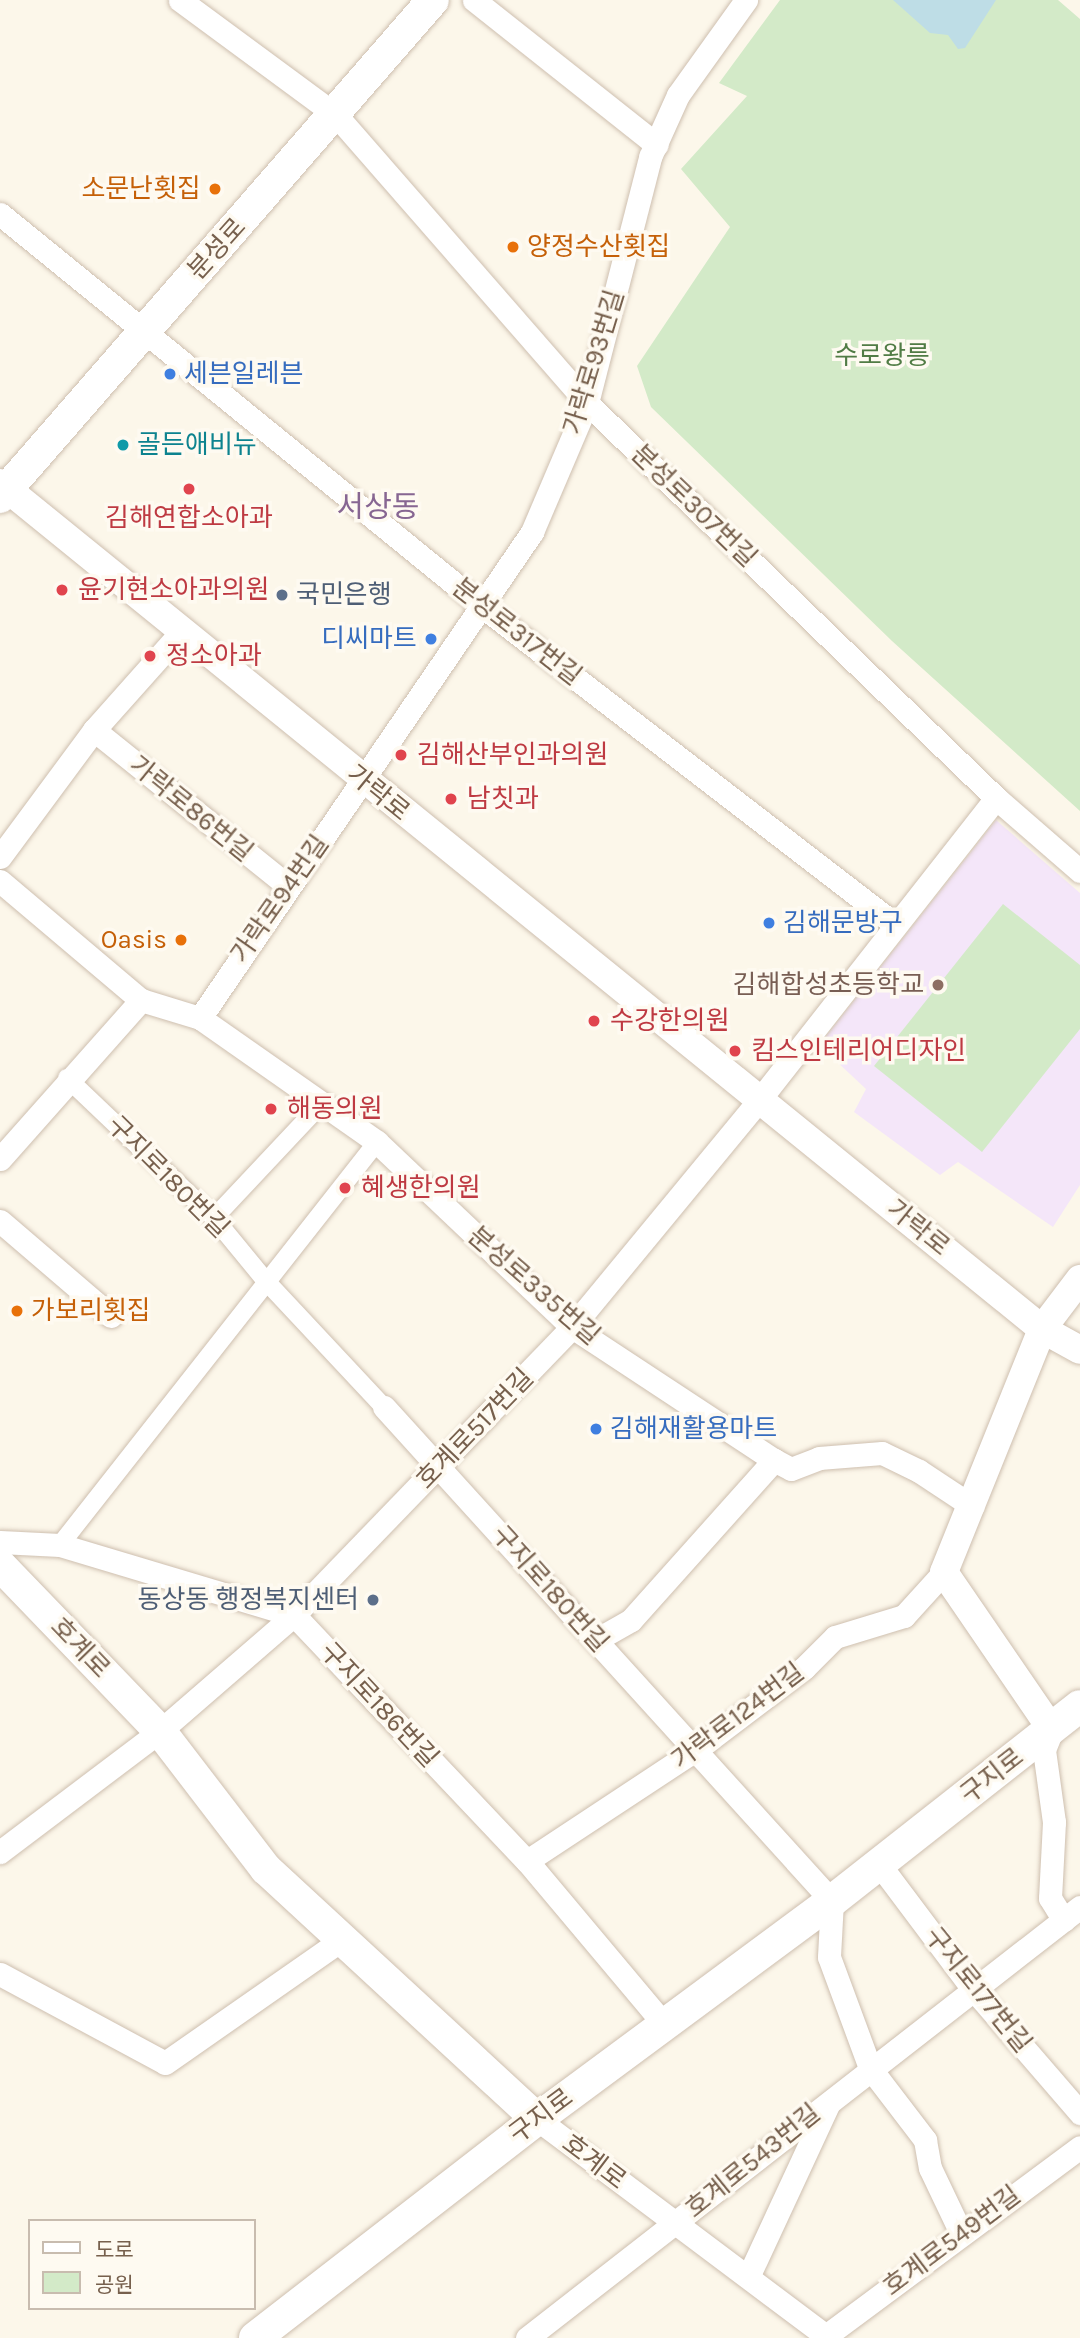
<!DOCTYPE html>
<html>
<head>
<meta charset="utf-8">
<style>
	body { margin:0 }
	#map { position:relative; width:1080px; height:2338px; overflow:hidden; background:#fcf7ea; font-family:Karla,"Noto Sans KR",sans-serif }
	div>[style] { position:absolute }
	.education>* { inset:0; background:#f4e6f9 }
	.green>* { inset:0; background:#d3eac8 }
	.water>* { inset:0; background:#bedde6 }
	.roads { filter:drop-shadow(0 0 2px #cebfaf) drop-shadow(0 0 2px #cebfaf) }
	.pedestrian>* { height:18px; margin:-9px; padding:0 9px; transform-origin:9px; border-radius:9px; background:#fff }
	.minor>* { height:23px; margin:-11.5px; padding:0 11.5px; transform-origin:11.5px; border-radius:11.5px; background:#fff }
	.tertiary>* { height:28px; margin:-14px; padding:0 14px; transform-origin:14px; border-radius:14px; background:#fff }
	.secondary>* { height:32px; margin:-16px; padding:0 16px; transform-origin:16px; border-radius:16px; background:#fff }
	.dots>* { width:19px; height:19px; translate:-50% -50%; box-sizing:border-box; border:4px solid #fefaf1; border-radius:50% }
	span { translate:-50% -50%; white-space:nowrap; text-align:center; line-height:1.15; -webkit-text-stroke:7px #fefaf1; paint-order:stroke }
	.food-label { font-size:26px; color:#c56008 }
	.right { translate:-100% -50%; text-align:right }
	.left { translate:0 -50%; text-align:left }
	.street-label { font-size:26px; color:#77604d }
	.park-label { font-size:26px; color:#517c45 }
	.shop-label { font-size:26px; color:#366cbe }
	.culture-label { font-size:26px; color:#0d838f }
	.health-label { font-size:26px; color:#be3a42 }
	.service-label { font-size:26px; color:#4e5e75 }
	.education-label { font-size:26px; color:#785e54 }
	.quarter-label { font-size:30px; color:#876692 }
	.legend { position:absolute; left:28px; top:2219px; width:228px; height:91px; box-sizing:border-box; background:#fefaf1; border:2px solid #c8bcaf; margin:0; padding:9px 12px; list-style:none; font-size:21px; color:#77604d }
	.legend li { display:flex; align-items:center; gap:14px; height:35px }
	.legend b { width:35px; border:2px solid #c8bcaf }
</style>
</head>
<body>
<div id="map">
	<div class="education">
		<div style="clip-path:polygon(996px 820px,1080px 893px,1080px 1185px,1053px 1227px,958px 1162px,940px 1175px,854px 1112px,866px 1089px,819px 1045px)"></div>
	</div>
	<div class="green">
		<div style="clip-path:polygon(780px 0,1058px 0,1080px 19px,1080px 811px,892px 641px,651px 407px,637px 366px,730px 227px,681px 169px,747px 96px,719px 83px)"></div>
		<div style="clip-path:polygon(1003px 904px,1080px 965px,1080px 1029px,982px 1152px,874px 1066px)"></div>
	</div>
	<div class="water">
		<div style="clip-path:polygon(893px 0,996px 0,965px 48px,958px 49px,948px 35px,930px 33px)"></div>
	</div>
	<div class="roads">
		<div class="pedestrian">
			<div style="left:67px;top:1078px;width:203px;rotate:43.6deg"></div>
			<div style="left:214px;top:1218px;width:80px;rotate:50.6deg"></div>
			<div style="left:265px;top:1280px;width:174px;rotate:46.9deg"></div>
			<div style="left:214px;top:1218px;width:158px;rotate:-46.8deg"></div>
			<div style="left:60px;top:1545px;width:513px;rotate:-51.81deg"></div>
		</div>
		<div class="minor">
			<div style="left:180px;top:0;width:194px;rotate:36.4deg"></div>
			<div style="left:336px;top:115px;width:382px;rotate:48.9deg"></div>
			<div style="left:587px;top:403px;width:569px;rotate:44deg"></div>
			<div style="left:996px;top:798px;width:111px;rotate:41deg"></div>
			<div style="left:474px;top:0;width:233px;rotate:38.4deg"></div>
			<div style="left:0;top:214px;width:623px;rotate:39.13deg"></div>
			<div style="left:483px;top:607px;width:521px;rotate:37.6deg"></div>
			<div style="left:183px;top:630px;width:134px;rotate:131.7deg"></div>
			<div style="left:94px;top:730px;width:250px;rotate:38.8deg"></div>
			<div style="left:0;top:857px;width:158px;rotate:-53.5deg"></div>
			<div style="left:0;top:881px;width:185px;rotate:40.2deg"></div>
			<div style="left:141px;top:1000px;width:62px;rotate:17deg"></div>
			<div style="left:200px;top:1018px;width:216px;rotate:35deg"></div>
			<div style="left:377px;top:1142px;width:269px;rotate:43.5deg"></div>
			<div style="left:572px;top:1327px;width:242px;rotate:33.4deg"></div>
			<div style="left:774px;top:1460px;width:19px;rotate:28deg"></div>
			<div style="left:791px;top:1469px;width:30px;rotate:-21deg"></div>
			<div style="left:819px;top:1458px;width:63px;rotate:-4.5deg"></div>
			<div style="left:882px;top:1453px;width:41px;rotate:25.9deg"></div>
			<div style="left:919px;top:1471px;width:64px;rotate:33.4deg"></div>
			<div style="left:200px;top:1018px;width:589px;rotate:-55.66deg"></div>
			<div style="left:532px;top:532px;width:140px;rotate:-66.9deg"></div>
			<div style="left:587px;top:403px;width:254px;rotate:-75.6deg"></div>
			<div style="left:650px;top:157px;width:68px;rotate:-65.7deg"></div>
			<div style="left:678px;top:95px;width:117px;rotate:-54.4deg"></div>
			<div style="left:0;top:1159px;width:213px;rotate:-48.4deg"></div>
			<div style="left:0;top:1221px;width:146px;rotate:40.6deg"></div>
			<div style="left:384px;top:1407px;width:667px;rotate:47.8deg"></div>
			<div style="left:832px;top:1901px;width:56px;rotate:93.1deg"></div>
			<div style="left:829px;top:1957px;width:118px;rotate:69.7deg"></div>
			<div style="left:870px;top:2068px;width:91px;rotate:52.6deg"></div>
			<div style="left:925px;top:2140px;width:28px;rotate:80deg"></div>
			<div style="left:930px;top:2168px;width:72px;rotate:64.5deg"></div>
			<div style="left:0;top:1542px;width:60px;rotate:2.9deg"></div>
			<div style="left:60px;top:1545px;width:244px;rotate:16.7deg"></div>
			<div style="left:294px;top:1615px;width:339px;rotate:46.6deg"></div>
			<div style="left:527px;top:1861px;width:213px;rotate:50deg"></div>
			<div style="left:596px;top:1640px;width:40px;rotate:-29.7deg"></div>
			<div style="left:631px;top:1620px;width:215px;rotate:-48.2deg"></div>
			<div style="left:1052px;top:1730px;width:22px;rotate:112deg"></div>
			<div style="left:1044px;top:1750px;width:73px;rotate:82.1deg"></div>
			<div style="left:1054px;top:1822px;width:76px;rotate:93deg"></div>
			<div style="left:1050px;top:1898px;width:26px;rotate:58deg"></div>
			<div style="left:0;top:1852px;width:201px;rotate:-37.1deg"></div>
			<div style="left:160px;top:1731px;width:177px;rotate:-40.9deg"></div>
			<div style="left:294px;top:1615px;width:400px;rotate:-46deg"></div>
			<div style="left:572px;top:1327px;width:296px;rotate:-50.5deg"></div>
			<div style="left:760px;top:1099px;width:382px;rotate:-51.9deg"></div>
			<div style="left:527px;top:1861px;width:204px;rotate:-33.4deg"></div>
			<div style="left:697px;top:1749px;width:134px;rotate:-37.1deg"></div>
			<div style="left:804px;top:1668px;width:44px;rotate:-45deg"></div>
			<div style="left:835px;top:1637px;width:72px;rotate:-16.9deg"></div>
			<div style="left:904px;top:1616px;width:59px;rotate:-47.7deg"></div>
			<div style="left:879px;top:1864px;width:156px;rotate:53.1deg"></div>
			<div style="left:973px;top:1989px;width:164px;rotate:49.2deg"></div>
			<div style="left:0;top:1974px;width:187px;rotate:28.3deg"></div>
			<div style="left:165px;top:2063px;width:213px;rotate:-34.9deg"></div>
			<div style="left:537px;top:2119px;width:365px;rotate:36.9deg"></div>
			<div style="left:749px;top:2275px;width:187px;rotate:-65.1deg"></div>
			<div style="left:527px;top:2338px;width:701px;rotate:-37.93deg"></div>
			<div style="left:823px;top:2338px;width:320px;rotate:-36.6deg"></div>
		</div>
		<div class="tertiary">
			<div style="left:0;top:483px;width:1342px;rotate:39.07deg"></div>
			<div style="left:1042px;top:1329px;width:43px;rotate:28.9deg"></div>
			<div style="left:1052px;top:1730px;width:191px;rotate:-124.4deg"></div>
			<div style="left:944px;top:1572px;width:262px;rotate:-68deg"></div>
			<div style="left:1042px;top:1329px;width:63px;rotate:-52.8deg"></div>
		</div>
		<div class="secondary">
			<div style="left:0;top:497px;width:659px;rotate:-48.94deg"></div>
			<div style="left:0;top:1565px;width:231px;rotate:46.1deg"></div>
			<div style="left:160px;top:1731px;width:174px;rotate:52.5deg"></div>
			<div style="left:266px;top:1869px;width:369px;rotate:42.7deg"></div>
			<div style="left:255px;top:2338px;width:357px;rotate:-37.8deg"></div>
			<div style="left:537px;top:2119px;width:367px;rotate:-36.5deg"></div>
			<div style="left:832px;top:1901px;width:315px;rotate:-38.2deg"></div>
		</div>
	</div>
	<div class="dots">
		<div style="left:215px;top:189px;background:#e8710a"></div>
		<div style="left:513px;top:247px;background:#e8710a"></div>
		<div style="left:170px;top:374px;background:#3f7fe0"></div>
		<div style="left:123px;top:445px;background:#0f9aa8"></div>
		<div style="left:189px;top:489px;background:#e0444e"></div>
		<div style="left:62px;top:590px;background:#e0444e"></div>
		<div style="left:282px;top:595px;background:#5c6f8a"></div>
		<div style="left:431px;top:639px;background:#3f7fe0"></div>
		<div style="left:150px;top:656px;background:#e0444e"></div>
		<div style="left:401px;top:755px;background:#e0444e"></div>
		<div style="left:451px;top:799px;background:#e0444e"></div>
		<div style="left:769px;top:923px;background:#3f7fe0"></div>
		<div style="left:181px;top:940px;background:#e8710a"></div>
		<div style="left:938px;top:985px;background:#8d6e63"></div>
		<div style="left:594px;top:1021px;background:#e0444e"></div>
		<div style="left:735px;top:1051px;background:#e0444e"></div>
		<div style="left:271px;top:1109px;background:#e0444e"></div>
		<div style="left:345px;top:1188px;background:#e0444e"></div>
		<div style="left:17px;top:1311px;background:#e8710a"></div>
		<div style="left:596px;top:1429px;background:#3f7fe0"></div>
		<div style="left:373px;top:1600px;background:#5c6f8a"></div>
	</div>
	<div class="food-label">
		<span class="right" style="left:201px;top:189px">소문난횟집</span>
		<span class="left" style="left:527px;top:247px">양정수산횟집</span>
		<span class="right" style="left:167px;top:940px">Oasis</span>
		<span class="left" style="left:31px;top:1311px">가보리횟집</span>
	</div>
	<div class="street-label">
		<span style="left:217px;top:249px;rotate:-48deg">분성로</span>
		<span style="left:594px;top:362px;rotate:-73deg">가락로93번길</span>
		<span style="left:694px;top:506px;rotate:44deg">분성로307번길</span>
		<span style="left:517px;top:632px;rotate:38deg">분성로317번길</span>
		<span style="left:378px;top:793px;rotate:39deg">가락로</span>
		<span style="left:191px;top:809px;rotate:39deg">가락로86번길</span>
		<span style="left:280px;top:899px;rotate:-55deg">가락로94번길</span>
		<span style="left:168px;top:1177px;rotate:45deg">구지로180번길</span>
		<span style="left:918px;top:1228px;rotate:39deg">가락로</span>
		<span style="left:534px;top:1286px;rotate:41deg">분성로335번길</span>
		<span style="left:475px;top:1429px;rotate:-46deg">호계로517번길</span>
		<span style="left:550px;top:1589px;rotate:48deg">구지로180번길</span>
		<span style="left:80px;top:1648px;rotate:46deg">호계로</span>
		<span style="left:379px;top:1705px;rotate:47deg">구지로186번길</span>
		<span style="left:738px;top:1716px;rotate:-37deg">가락로124번길</span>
		<span style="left:992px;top:1776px;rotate:-38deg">구지로</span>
		<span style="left:978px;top:1990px;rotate:51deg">구지로177번길</span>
		<span style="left:541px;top:2116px;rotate:-37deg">구지로</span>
		<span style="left:753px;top:2161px;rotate:-39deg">호계로543번길</span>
		<span style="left:594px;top:2162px;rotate:37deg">호계로</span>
		<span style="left:952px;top:2241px;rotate:-37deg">호계로549번길</span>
	</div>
	<div class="park-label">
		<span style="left:882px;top:356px">수로왕릉</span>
	</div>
	<div class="shop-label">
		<span class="left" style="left:184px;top:374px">세븐일레븐</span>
		<span class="right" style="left:417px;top:639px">디씨마트</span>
		<span class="left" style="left:783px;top:923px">김해문방구</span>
		<span class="left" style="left:610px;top:1429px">김해재활용마트</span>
	</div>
	<div class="culture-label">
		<span class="left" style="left:137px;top:445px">골든애비뉴</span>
	</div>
	<div class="health-label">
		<span style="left:189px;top:518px">김해연합소아과</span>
		<span class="left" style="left:78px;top:590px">윤기현소아과의원</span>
		<span class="left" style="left:166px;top:656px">정소아과</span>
		<span class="left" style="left:417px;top:755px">김해산부인과의원</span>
		<span class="left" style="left:467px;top:799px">남칫과</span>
		<span class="left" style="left:610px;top:1021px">수강한의원</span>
		<span class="left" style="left:751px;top:1051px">킴스인테리어디자인</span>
		<span class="left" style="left:287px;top:1109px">해동의원</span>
		<span class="left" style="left:361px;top:1188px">혜생한의원</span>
	</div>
	<div class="service-label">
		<span class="left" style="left:296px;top:595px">국민은행</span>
		<span class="right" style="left:359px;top:1600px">동상동 행정복지센터</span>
	</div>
	<div class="education-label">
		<span class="right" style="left:924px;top:985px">김해합성초등학교</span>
	</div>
	<div class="quarter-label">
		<span style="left:378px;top:507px">서상동</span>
	</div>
	<ul class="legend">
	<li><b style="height:9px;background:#fff"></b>도로</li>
	<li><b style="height:19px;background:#d3eac8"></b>공원</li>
	</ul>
</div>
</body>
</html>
